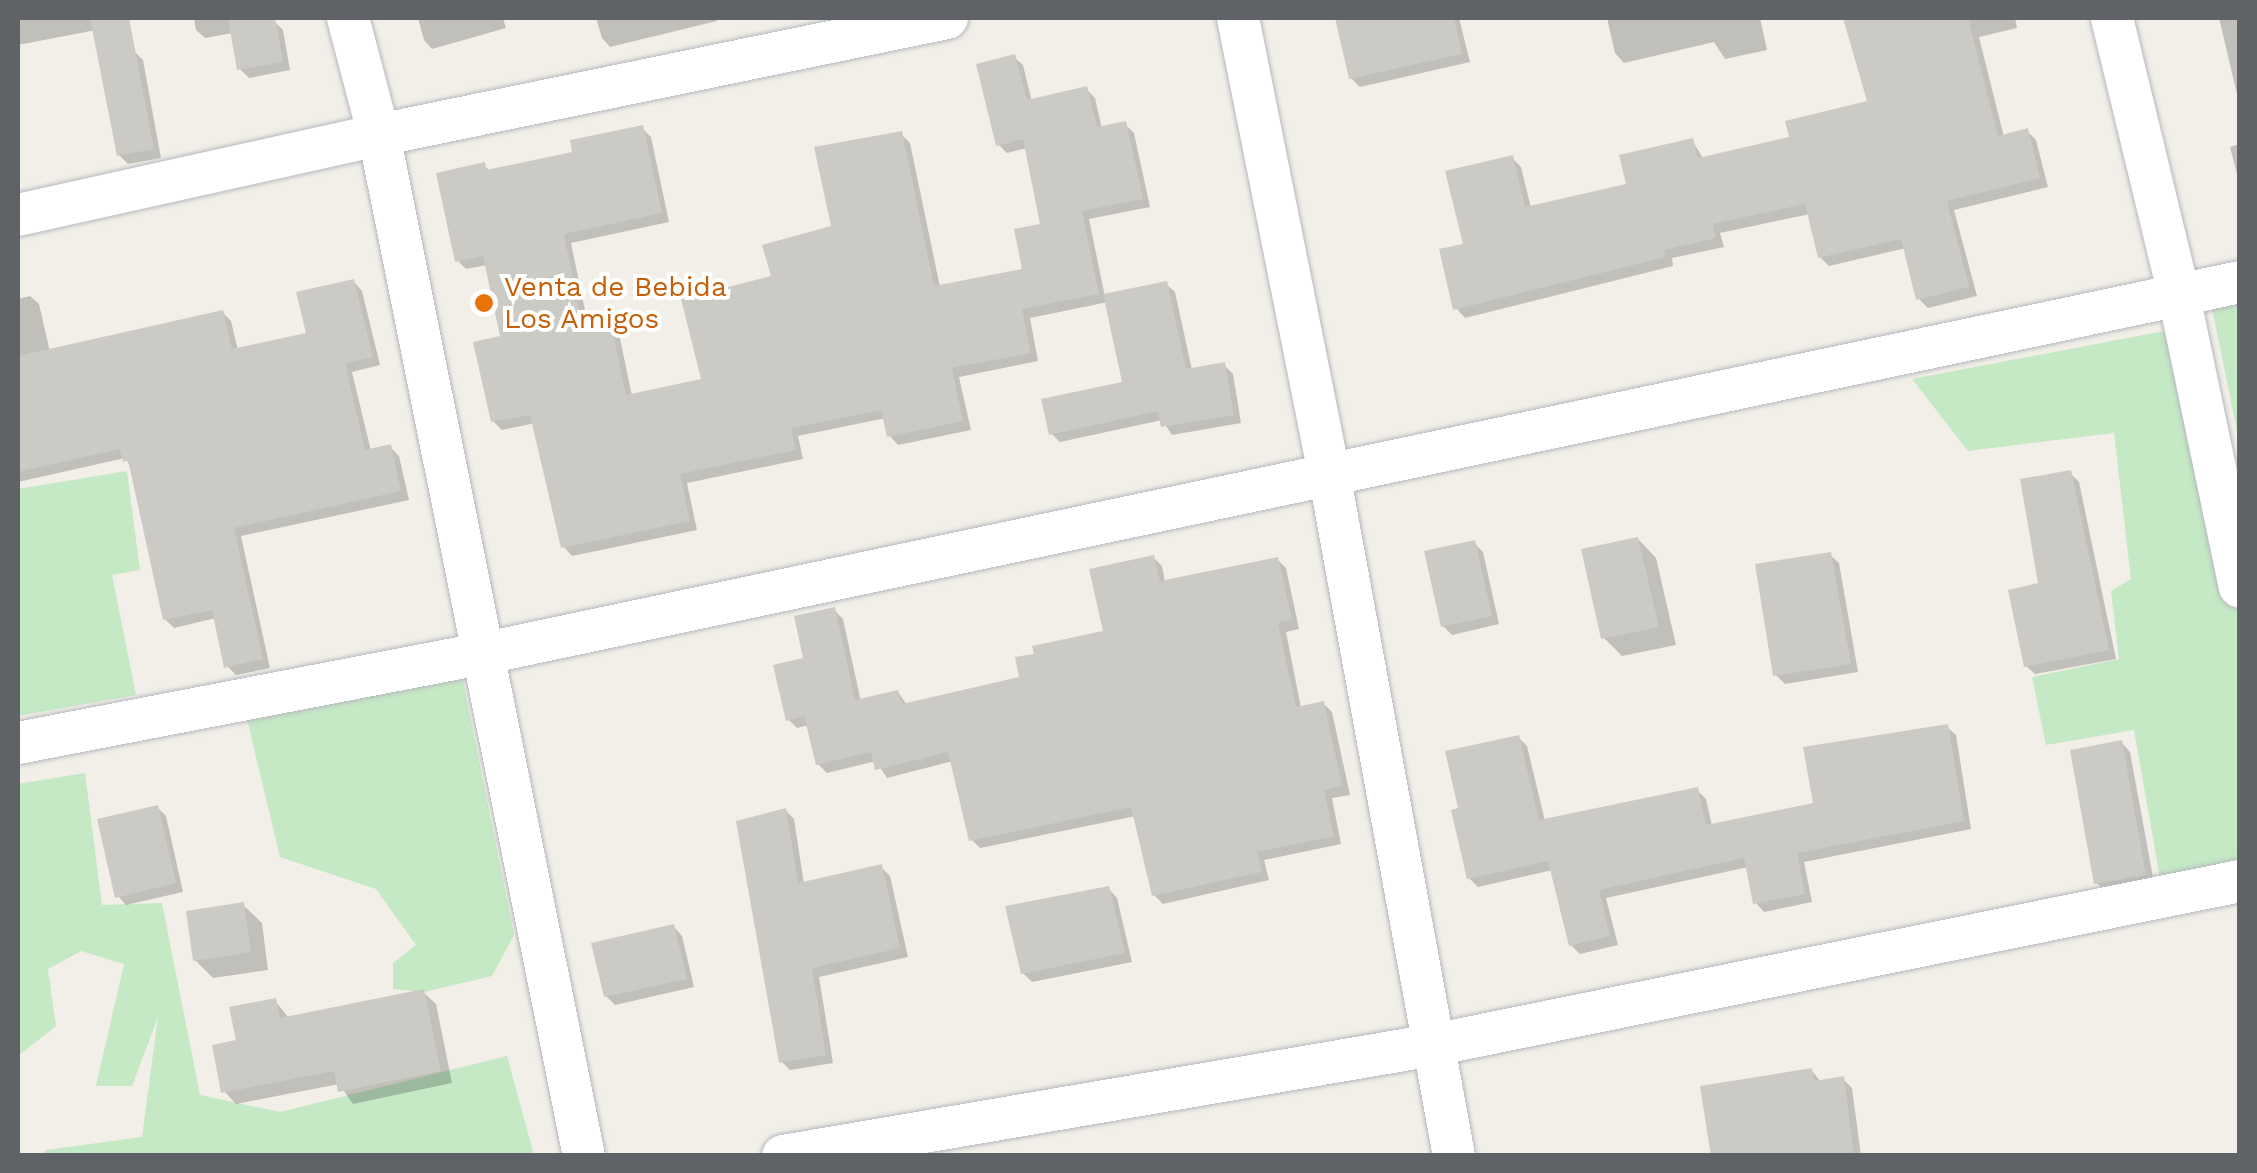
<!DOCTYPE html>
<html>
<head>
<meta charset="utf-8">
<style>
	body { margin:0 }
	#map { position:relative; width:2257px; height:1173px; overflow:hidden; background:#f1efe8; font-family:"Work Sans",sans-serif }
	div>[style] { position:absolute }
	.green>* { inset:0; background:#c5e8c5 }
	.shadow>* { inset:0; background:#0003 }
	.building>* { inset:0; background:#cccac5 }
	.roads { filter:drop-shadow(0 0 2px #b5b8bc) drop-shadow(0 0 2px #b5b8bc) }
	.minor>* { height:42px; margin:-21px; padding:0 21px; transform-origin:21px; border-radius:21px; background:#fff }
	.dots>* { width:28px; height:28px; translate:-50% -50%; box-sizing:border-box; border:5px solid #fff; border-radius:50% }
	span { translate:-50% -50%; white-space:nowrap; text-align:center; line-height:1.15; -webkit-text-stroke:8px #fff; paint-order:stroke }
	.food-label { font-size:28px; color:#c56008 }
	.left { translate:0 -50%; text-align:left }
	.frame { position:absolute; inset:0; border:20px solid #5f6368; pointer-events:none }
</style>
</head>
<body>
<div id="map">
	<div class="green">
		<div style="clip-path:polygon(2239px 303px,2239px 441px,2212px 308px)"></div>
		<div style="clip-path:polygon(2180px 328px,2239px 598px,2239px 869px,2161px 884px,2134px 730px,2046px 745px,2032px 677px,2119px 659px,2111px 591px,2131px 579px,2114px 433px,1968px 451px,1912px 379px)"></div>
		<div style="clip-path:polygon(127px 471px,140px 570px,112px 575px,136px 695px,18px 716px,18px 489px)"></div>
		<div style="clip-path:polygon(460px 666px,514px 935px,492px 976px,424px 992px,393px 989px,393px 963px,416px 945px,376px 889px,280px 857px,246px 715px)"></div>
		<div style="clip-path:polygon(85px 773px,102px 905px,162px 903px,200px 1095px,280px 1112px,507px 1056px,534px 1155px,42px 1155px,46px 1150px,142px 1137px,158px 1017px,132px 1086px,96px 1086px,124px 964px,81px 951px,48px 969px,56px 1026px,18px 1056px,18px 784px)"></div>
	</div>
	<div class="shadow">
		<div style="clip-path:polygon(18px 18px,93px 18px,96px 30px,18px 45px)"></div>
		<div style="clip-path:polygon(194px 18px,254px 18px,255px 24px,274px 21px,283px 30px,290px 70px,249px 78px,240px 69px,233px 33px,205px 38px,196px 30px)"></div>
		<div style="clip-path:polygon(418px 18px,503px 18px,506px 28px,432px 49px,424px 40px)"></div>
		<div style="clip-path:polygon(596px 18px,716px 18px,717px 21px,610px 47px,602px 38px)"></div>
		<div style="clip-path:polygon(1337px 18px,1459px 18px,1470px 62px,1360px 87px,1351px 78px)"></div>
		<div style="clip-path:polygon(1607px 18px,1760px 18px,1767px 50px,1725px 59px,1714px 42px,1624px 63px,1615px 53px)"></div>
		<div style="clip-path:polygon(1845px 18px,2015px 18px,2017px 28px,1979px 37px,2004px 137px,2027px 131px,2036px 140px,2048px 187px,1954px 210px,1977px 296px,1928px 308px,1919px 299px,1906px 248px,1829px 266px,1820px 257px,1810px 214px,1720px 233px,1724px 247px,1672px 258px,1673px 266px,1465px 318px,1456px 308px,1466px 246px,1512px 158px,1521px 167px,1531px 208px,1629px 186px,1692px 140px,1704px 160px,1792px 139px,1870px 103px)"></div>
		<div style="clip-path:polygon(2219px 18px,2240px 18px,2240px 107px)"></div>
		<div style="clip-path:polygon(134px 51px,143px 60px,161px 158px,128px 164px,119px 155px)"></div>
		<div style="clip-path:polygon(1014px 57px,1023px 65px,1032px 102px,1086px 89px,1095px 98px,1102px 129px,1125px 124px,1134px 133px,1150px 207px,1089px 219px,1105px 297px,1166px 284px,1175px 292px,1192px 370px,1224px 365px,1233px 374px,1241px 423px,1172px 435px,1162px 420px,1060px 442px,1051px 433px,1125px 384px,1108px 302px,1030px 318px,1038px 361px,959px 377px,971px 430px,898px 445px,890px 436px,886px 418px,798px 436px,803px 459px,687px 483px,697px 530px,572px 556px,564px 547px,535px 423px,502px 430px,493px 421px,503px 338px,487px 265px,466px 269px,457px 260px,484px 165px,490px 172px,575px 153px,642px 128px,651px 137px,669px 222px,571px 243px,587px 320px,608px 316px,617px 324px,632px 396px,705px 381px,774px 278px,834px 228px,901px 134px,910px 143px,940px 287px,1025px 271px,1043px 226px,1027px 148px,1007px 153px,998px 144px)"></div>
		<div style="clip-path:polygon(2240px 144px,2240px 186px,2230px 147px)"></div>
		<div style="clip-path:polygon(354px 282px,362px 291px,380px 365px,352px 372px,371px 451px,390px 447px,399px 456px,409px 500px,241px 536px,270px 668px,236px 675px,227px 666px,216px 618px,174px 628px,165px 619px,131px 467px,125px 458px,18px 482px,18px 299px,30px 296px,39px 304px,50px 352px,222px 312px,231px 321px,238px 350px,309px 335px)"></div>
		<div style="clip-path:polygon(2070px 473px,2079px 482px,2116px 659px,2035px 674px,2026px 666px)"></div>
		<div style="clip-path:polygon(1638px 539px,1656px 558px,1676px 645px,1622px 656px,1604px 638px)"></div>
		<div style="clip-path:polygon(1474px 543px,1483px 552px,1499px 624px,1452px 635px,1443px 626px)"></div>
		<div style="clip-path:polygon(1830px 555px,1839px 563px,1858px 672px,1785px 684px,1776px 675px)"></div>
		<div style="clip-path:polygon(1153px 557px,1162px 566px,1165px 582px,1277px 559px,1286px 568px,1299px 629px,1286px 632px,1301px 708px,1323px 703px,1332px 712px,1350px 795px,1332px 798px,1341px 844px,1264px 860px,1269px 880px,1163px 904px,1154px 895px,1136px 816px,980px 848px,971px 839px,953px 761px,887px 778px,876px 761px,827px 773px,818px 764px,809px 725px,797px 728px,788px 719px,806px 660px,834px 610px,843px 619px,861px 702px,898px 692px,907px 705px,1022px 679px,1106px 633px)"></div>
		<div style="clip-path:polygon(1947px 727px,1956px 735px,1971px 829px,1804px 862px,1812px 902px,1764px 912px,1756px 903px,1748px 867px,1606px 898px,1618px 945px,1580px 954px,1571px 945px,1553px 870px,1478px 887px,1469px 878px,1461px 810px,1518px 737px,1527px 746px,1545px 821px,1697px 790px,1706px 799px,1712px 826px,1816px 805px)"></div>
		<div style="clip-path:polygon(2122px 743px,2130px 752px,2154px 883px,2106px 892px,2097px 883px)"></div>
		<div style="clip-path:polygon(157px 807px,166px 816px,183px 892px,126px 905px,118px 896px)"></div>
		<div style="clip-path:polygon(785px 810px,794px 819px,804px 884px,881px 867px,890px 876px,908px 957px,819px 977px,833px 1063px,790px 1070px,782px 1062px)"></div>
		<div style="clip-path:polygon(1109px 889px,1117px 898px,1132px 962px,1032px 982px,1023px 973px)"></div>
		<div style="clip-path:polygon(243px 905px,262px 923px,268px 970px,213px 978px,195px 960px)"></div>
		<div style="clip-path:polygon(674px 927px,682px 936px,694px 987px,615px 1005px,606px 996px)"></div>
		<div style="clip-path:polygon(423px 992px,436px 1004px,452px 1083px,353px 1104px,339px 1084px,236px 1104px,224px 1091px,239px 1042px,275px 1001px,289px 1018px)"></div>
		<div style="clip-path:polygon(1812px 1071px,1821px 1082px,1843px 1079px,1852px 1088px,1861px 1156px,1713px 1156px)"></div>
	</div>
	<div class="building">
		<div style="clip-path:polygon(90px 18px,129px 18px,154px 149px,117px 156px)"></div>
		<div style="clip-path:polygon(228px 18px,275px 18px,283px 62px,237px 70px)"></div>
		<div style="clip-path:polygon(1335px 18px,1454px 18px,1462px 54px,1349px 79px)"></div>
		<div style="clip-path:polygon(1843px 18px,1968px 18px,1998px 136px,2028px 128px,2040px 178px,1947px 201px,1969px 287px,1916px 300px,1901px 239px,1818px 258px,1805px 204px,1713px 224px,1716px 238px,1664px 250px,1666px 257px,1453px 310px,1439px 249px,1463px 244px,1445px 171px,1513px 155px,1525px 207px,1626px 184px,1619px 155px,1693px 138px,1698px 158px,1789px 137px,1785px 121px,1867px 101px)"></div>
		<div style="clip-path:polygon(1015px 54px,1027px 100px,1087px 86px,1097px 127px,1126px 121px,1143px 199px,1082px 211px,1099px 294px,1022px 309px,1031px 353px,952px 368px,963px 421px,887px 437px,881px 410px,791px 428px,796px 450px,680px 474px,690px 521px,561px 548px,530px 415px,491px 422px,473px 342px,500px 336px,483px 256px,455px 262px,436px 173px,485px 162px,486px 170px,572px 152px,570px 140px,643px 125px,662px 213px,564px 234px,581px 319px,609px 313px,626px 395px,701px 379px,681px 299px,771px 276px,762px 245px,831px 226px,814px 147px,902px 131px,934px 286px,1022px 269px,1014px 229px,1040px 224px,1023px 139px,996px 146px,976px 64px)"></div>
		<div style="clip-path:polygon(354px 279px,373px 357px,345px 363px,365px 450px,391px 444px,401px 491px,234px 528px,263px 659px,224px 668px,212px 610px,163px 620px,128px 460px,123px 462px,120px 449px,18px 472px,18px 356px,223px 310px,232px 349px,306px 333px,296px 292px)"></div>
		<div style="clip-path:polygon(1167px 281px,1186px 369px,1225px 362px,1234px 415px,1161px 427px,1158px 411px,1049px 435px,1041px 399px,1122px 382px,1103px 294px)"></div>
		<div style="clip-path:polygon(2071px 470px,2109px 650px,2024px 667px,2008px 590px,2038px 583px,2020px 479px)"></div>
		<div style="clip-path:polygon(1638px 537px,1659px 627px,1601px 639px,1581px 549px)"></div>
		<div style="clip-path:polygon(1475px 540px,1492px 616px,1441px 627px,1424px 551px)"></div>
		<div style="clip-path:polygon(1831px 552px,1851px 664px,1773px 676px,1755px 564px)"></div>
		<div style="clip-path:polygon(1154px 555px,1160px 581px,1278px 557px,1292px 620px,1278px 623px,1296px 707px,1324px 701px,1342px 786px,1324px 790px,1334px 836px,1257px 852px,1262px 872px,1152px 896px,1131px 807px,969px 841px,948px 752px,875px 770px,871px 752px,816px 765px,804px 716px,786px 721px,773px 665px,803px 658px,794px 616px,835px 607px,855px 700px,898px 690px,902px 704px,1019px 677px,1015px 657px,1034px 654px,1032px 646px,1103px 631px,1089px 569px)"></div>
		<div style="clip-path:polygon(1948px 724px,1964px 821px,1797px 853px,1805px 894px,1753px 904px,1744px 858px,1599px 890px,1610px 936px,1569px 946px,1548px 861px,1467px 879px,1451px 810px,1458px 808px,1445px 751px,1519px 735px,1539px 820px,1698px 787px,1706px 825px,1813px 803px,1803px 747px)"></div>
		<div style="clip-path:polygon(2122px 740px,2146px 875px,2094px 884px,2070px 750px)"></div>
		<div style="clip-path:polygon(158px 805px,176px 883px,115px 898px,97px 819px)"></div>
		<div style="clip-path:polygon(786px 808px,798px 883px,882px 864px,900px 948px,812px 968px,826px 1055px,779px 1063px,736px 821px)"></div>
		<div style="clip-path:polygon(1109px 886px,1125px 953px,1021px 974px,1005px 906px)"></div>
		<div style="clip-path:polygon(244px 902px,251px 952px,193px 961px,186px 911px)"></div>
		<div style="clip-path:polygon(674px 924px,687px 979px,604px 997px,591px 943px)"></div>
		<div style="clip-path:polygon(424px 989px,441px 1071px,338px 1092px,334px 1071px,221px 1093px,212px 1045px,236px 1040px,229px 1007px,276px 998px,280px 1018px)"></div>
		<div style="clip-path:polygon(1812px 1068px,1814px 1081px,1844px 1076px,1854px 1156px,1711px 1156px,1700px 1086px)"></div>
	</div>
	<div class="roads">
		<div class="minor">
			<div style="left:348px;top:18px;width:121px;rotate:75.2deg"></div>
			<div style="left:379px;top:135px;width:1041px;rotate:78.65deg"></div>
			<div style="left:1238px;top:18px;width:464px;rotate:78.7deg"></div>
			<div style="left:1329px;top:473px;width:694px;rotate:79.63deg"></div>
			<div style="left:2112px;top:18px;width:286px;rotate:76.4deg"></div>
			<div style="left:2179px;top:296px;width:297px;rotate:78.2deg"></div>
			<div style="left:18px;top:215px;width:370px;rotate:-12.5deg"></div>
			<div style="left:379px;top:135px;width:580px;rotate:-11.64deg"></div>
			<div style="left:18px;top:743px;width:471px;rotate:-10.9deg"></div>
			<div style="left:481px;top:654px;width:1798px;rotate:-11.94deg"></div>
			<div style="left:783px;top:1156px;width:659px;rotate:-9.69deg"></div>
			<div style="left:1433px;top:1045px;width:823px;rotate:-11.49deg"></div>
		</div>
	</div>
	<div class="dots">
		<div style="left:484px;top:303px;background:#e8710a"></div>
	</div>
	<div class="food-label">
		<span class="left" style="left:504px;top:303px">Venta de Bebida<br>Los Amigos</span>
	</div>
	<div class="frame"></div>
</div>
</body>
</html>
